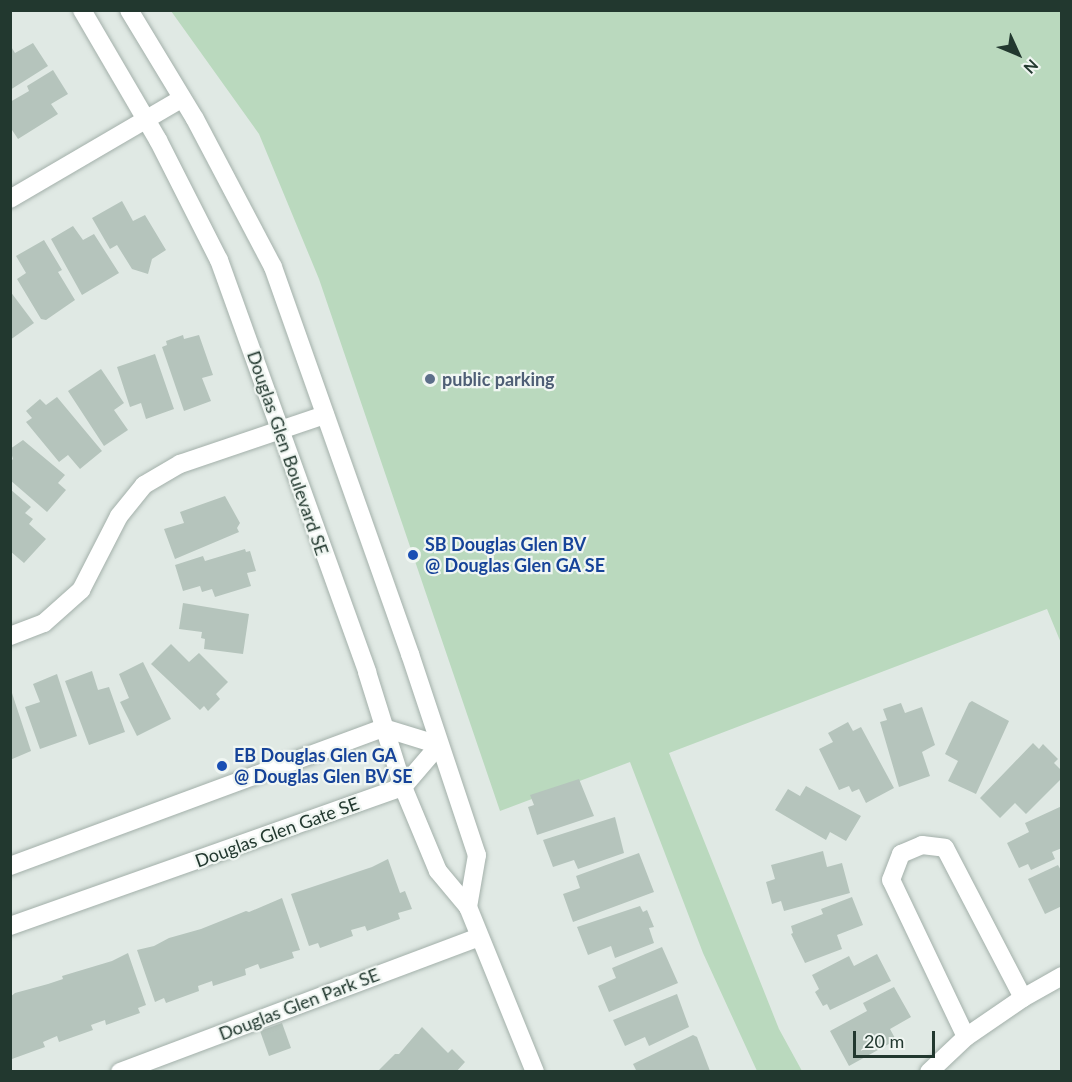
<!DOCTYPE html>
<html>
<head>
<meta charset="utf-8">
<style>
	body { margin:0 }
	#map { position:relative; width:1072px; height:1082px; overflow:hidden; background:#e0e9e4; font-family:Lato,sans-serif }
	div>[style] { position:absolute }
	.green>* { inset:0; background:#bad9be }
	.building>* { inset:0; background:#b5c4bc }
	.roads { filter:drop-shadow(0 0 2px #a3b0aa) drop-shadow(0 0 2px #a3b0aa) }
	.minor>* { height:18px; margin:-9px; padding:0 9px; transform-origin:9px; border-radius:9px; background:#fff }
	.dots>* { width:16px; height:16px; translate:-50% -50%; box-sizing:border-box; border:3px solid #f0f6f2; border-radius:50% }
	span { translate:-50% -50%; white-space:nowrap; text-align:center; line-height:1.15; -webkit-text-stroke:4.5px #f0f6f2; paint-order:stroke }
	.service-label { font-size:18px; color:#4e5e75; font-weight:700 }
	.left { translate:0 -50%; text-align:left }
	.street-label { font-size:18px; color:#22382f }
	.transit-label { font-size:18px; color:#164399; font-weight:700 }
	.frame { position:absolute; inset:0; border:12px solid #22382f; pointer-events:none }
	.north { position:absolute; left:988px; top:24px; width:60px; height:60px; -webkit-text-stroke:4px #f0f6f2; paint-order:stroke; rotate:134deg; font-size:16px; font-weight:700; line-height:24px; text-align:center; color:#22382f }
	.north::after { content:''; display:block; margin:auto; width:21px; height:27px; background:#22382f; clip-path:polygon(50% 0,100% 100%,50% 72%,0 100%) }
	.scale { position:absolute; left:853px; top:1031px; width:82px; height:27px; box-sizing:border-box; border:3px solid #22382f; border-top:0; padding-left:8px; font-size:18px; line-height:21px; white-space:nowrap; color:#22382f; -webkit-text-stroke:4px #f0f6f2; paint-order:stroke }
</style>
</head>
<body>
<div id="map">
	<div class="green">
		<div style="clip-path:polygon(171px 11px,1061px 11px,1061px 643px,1047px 609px,669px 753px,779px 1029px,802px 1071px,757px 1071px,703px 953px,630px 762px,500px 811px,319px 279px,259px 134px)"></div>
	</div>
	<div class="building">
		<div style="clip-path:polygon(33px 43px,48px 66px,10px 90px,10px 45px,15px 53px)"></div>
		<div style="clip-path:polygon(53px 70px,68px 94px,51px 104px,58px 114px,18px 139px,10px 127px,10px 102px,29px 91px,27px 86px)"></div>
		<div style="clip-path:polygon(122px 201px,133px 221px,145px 215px,166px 250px,152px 259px,148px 274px,132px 269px,117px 245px,110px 249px,92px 218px)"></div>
		<div style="clip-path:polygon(73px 226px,83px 240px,94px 234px,119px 273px,82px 295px,51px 239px)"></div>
		<div style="clip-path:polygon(44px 240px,62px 270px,58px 272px,75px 300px,46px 320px,41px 319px,17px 279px,26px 273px,16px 256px)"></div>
		<div style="clip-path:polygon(10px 291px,34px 323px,10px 340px)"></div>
		<div style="clip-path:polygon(183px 335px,184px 339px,199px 335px,213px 375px,202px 378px,211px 401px,184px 411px,162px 347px,167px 345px,166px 341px)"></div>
		<div style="clip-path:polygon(155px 354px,174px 409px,146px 419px,141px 403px,130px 407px,117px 367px)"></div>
		<div style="clip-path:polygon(101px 369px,124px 403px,114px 410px,128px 430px,104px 446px,68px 391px)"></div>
		<div style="clip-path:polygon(57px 397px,102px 451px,80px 469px,68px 455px,59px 462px,26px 422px,32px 418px,26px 411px,40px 399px,46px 405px)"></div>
		<div style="clip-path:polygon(23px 440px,65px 475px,58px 483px,66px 490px,47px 512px,10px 480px,10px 462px,13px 459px,10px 449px)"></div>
		<div style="clip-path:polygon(10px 489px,31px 507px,25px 513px,33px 519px,29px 524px,46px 539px,24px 563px,10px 551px)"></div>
		<div style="clip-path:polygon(225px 496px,240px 523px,237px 528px,239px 532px,175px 559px,164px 529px,184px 523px,180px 512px)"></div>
		<div style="clip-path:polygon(245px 549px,246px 552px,250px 551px,256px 571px,247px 573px,251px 586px,215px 597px,212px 589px,202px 592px,200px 586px,183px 591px,175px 565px,203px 556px,205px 561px)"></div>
		<div style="clip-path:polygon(183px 603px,249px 614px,243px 654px,204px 649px,205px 639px,201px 638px,202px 632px,179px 629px)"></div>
		<div style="clip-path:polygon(171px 644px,189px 662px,199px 653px,228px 682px,216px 694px,220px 699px,208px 711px,204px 706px,200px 710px,151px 664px)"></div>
		<div style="clip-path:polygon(143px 662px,171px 719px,137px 736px,120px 702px,129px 698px,119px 674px)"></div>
		<div style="clip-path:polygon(92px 671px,98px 690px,109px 687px,125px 732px,89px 745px,65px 681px)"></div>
		<div style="clip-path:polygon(57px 674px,77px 736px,40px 749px,25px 707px,40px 702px,33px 684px)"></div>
		<div style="clip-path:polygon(10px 687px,31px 751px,10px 760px)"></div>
		<div style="clip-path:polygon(972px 701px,1009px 721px,976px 794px,948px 781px,958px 761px,945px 754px,969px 703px)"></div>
		<div style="clip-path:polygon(901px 703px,905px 713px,922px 707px,935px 745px,922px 752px,930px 776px,899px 787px,880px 722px,887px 720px,883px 709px)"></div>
		<div style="clip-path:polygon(848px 722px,853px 731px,861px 727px,894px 788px,866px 803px,859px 789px,852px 792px,849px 786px,839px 790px,819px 749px,833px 742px,828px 733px)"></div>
		<div style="clip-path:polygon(1033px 743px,1039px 749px,1043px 744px,1058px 759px,1054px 763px,1062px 771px,1062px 778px,1026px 814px,1015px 803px,1000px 818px,980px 798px)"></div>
		<div style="clip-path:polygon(579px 779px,594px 816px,537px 835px,528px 807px,534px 805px,530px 795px)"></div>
		<div style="clip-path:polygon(806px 786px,861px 816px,846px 841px,830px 832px,826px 840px,775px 810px,788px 789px,800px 796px)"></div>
		<div style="clip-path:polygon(1062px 806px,1062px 848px,1052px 852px,1055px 859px,1031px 870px,1028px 864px,1019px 868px,1007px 843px,1029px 832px,1025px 823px)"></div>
		<div style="clip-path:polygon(615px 817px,624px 853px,578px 869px,574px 860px,553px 867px,543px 840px)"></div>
		<div style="clip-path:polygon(823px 851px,827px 867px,842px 863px,850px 893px,784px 911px,781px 901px,772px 904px,766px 882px,775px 879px,771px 865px)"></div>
		<div style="clip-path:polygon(639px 853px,654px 892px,573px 922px,563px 894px,580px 888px,576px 876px)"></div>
		<div style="clip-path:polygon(388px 859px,400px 893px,405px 891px,412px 909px,398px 913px,400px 919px,367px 931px,365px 926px,351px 930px,353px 936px,320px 948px,318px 943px,309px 946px,291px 894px,372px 867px)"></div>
		<div style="clip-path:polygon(1058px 865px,1062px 872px,1062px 906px,1045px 914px,1028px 879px)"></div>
		<div style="clip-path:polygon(852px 897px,863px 925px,837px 935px,842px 949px,805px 963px,791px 934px,793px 933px,791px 926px,823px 914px,821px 909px)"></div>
		<div style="clip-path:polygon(282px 898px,300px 950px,292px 952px,294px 958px,260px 969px,258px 964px,245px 969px,246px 975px,213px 986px,212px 981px,198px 986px,199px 991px,166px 1003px,164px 998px,155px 1002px,137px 950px,154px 946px,169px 938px,201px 929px,246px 911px,249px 912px)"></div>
		<div style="clip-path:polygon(640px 906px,643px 912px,647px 910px,654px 927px,649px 928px,654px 943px,615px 958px,611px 946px,588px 955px,577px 927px)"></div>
		<div style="clip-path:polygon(662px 947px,678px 983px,609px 1012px,598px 986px,616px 978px,612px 968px)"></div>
		<div style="clip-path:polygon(128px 953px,146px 1005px,138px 1008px,140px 1013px,106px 1025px,105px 1020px,91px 1025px,93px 1030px,59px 1042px,57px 1036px,43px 1042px,45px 1047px,12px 1059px,10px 997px,15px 993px,48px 984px,63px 979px,62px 976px,112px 961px)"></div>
		<div style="clip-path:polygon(877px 954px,891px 981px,830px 1010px,827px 1004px,823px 1006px,815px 992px,819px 989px,812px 975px,849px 956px,854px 966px)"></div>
		<div style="clip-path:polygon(894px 987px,911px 1017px,890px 1029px,896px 1040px,849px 1066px,830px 1031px,867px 1011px,863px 1003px)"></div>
		<div style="clip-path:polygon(677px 994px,689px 1027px,649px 1046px,645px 1037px,625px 1046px,613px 1020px)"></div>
		<div style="clip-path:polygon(282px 1023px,291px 1048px,269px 1056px,260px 1031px)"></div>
		<div style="clip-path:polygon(422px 1027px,448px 1053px,452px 1049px,465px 1062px,456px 1072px,377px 1072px,395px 1054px,399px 1054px)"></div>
		<div style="clip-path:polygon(693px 1035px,697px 1037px,710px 1071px,637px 1072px,633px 1064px)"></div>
	</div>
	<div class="roads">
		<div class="minor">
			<div style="left:82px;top:10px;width:151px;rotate:59.7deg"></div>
			<div style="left:158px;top:140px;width:135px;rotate:63.1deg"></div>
			<div style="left:219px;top:260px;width:438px;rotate:70.2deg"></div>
			<div style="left:367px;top:672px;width:121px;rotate:72.6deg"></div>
			<div style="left:403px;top:787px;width:91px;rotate:67.4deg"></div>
			<div style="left:438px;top:871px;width:47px;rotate:50.2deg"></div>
			<div style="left:468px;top:907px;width:178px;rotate:67.9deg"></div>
			<div style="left:129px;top:10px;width:127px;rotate:58.8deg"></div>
			<div style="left:195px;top:119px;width:167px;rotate:62.2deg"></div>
			<div style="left:273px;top:267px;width:411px;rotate:70.5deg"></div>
			<div style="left:410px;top:654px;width:212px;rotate:71.6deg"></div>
			<div style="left:477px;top:855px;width:53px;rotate:99.8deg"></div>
			<div style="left:10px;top:199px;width:198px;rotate:-30.3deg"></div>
			<div style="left:10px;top:636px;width:36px;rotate:-21deg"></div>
			<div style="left:44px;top:623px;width:50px;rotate:-41.7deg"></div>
			<div style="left:81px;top:590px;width:83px;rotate:-62.8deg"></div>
			<div style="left:119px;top:516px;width:40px;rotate:-51deg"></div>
			<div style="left:144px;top:485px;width:42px;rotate:-30.3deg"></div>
			<div style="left:180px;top:464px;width:153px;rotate:-18.7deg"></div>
			<div style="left:10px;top:866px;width:399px;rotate:-20.3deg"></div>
			<div style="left:384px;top:728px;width:58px;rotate:17.2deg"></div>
			<div style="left:10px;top:926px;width:417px;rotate:-19.5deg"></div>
			<div style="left:403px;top:787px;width:55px;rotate:-49.4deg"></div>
			<div style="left:966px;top:1037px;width:174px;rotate:-115.5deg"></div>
			<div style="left:891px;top:880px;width:28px;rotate:-69deg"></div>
			<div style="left:901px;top:854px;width:23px;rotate:-23deg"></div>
			<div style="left:922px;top:845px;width:23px;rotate:7deg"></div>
			<div style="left:945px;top:848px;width:169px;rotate:62.5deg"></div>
			<div style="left:120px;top:1072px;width:384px;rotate:-20.6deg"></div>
			<div style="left:929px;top:1072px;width:51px;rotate:-43.4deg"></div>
			<div style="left:966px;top:1037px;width:69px;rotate:-34.4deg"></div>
			<div style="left:1023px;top:998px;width:45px;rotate:-29.4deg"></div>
		</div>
	</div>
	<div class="dots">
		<div style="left:430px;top:379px;background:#5c6f8a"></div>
		<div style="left:413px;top:555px;background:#1a4fb4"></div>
		<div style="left:222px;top:766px;background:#1a4fb4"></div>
	</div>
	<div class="service-label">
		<span class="left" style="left:442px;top:379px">public parking</span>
	</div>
	<div class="street-label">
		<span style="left:288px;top:453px;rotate:71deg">Douglas Glen Boulevard SE</span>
		<span style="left:277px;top:832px;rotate:-20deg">Douglas Glen Gate SE</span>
		<span style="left:299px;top:1004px;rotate:-21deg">Douglas Glen Park SE</span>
	</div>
	<div class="transit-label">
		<span class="left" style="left:425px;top:555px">SB Douglas Glen BV<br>@ Douglas Glen GA SE</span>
		<span class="left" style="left:234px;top:766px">EB Douglas Glen GA<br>@ Douglas Glen BV SE</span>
	</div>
	<div class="frame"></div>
	<div class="north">N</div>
	<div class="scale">20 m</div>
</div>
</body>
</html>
